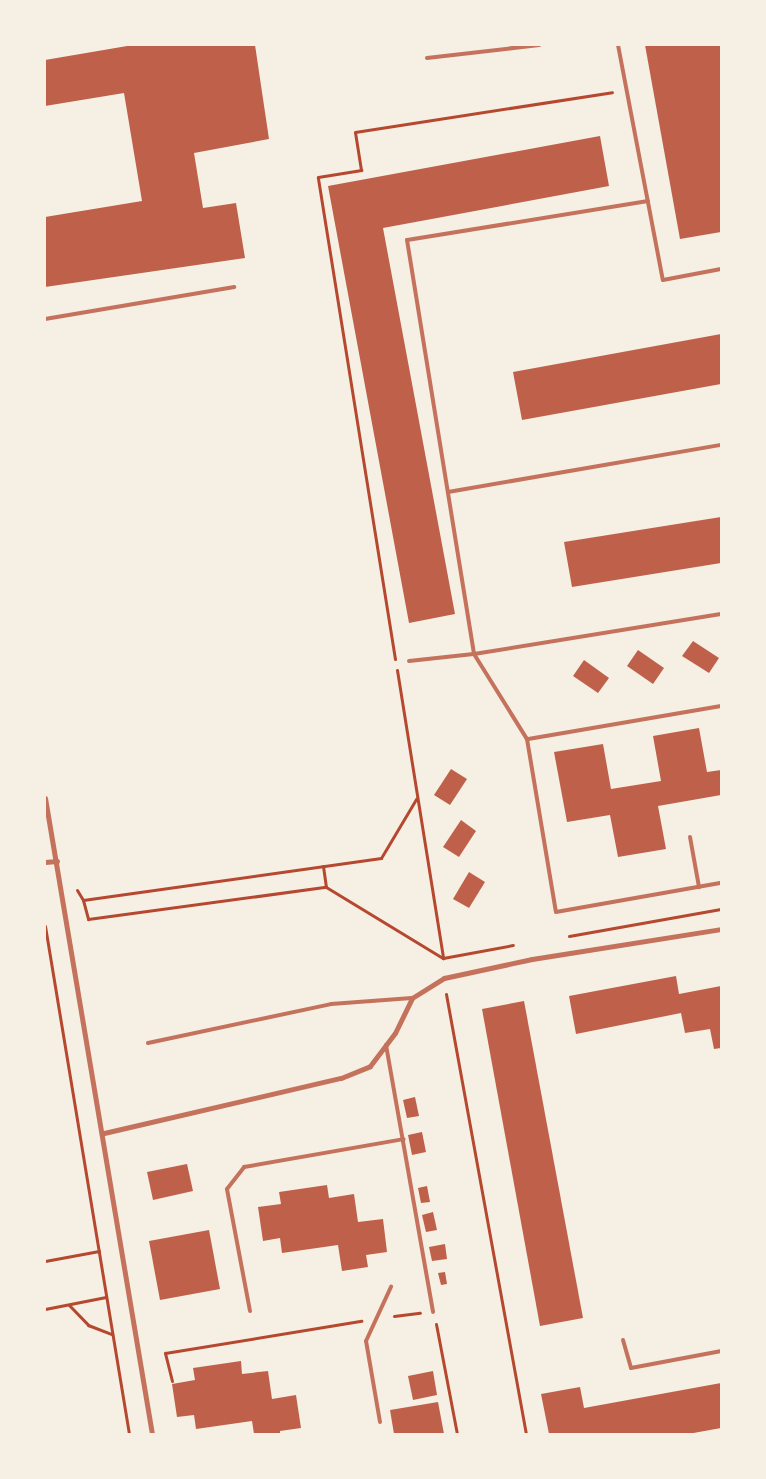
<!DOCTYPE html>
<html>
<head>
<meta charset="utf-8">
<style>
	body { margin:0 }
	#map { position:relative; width:766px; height:1479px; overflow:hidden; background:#f6efe4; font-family:"IBM Plex Sans",sans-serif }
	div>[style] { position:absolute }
	.building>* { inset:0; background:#bf614a }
	.path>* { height:3px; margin:-1.5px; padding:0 1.5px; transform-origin:1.5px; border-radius:1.5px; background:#b5482f }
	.service>* { height:4px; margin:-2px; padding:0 2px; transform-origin:2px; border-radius:2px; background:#c5725c }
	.minor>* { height:5px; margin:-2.5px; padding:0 2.5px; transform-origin:2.5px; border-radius:2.5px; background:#c5725c }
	span { translate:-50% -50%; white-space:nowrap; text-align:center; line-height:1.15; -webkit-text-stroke:5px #f6efe4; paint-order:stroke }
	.frame { position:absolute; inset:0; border:46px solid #f6efe4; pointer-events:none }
</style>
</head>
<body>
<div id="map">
	<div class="building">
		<div style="clip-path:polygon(133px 45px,255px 45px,269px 139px,194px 153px,203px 208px,236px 203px,245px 258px,45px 287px,45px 217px,142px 201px,124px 93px,45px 106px,45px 60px)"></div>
		<div style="clip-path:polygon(645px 45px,721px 45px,721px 232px,680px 239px)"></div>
		<div style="clip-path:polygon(600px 136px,609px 186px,383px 228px,455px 614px,409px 623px,328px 186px)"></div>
		<div style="clip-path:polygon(721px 334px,721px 384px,522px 420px,513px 372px)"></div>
		<div style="clip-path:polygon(721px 517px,721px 563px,572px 587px,564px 542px)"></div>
		<div style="clip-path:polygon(693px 641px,719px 658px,709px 673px,682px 656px)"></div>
		<div style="clip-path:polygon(638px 650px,664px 668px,653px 684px,627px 666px)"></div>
		<div style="clip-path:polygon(584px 660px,609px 678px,598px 693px,573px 676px)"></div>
		<div style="clip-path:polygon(699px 728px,707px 772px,721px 770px,721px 795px,658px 806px,666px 849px,618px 857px,610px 815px,567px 822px,554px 752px,603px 744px,611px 789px,661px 781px,653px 736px)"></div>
		<div style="clip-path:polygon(451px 769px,467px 779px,450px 805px,434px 795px)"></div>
		<div style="clip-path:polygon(461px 820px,476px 831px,459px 857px,443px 847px)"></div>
		<div style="clip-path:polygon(469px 872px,485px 882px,469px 908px,453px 899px)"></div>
		<div style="clip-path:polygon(676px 976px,679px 994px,721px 986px,721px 1048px,714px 1049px,710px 1029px,685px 1033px,681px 1013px,576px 1034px,569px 996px)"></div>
		<div style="clip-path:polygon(524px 1001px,583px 1318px,540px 1326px,482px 1009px)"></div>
		<div style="clip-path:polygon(415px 1097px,419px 1116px,407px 1118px,403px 1100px)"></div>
		<div style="clip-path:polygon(422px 1132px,426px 1152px,412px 1155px,408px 1135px)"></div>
		<div style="clip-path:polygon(187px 1164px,193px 1191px,153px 1200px,147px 1172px)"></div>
		<div style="clip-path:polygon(327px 1185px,329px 1198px,354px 1194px,358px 1222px,383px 1219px,387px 1252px,366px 1255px,368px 1267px,342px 1271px,338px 1245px,282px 1253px,280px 1238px,263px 1241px,258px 1207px,281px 1204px,279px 1192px)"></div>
		<div style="clip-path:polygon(427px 1186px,430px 1202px,421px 1203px,418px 1188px)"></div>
		<div style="clip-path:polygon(433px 1212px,437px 1230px,426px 1232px,422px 1215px)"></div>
		<div style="clip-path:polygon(209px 1230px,220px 1289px,160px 1300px,149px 1241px)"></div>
		<div style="clip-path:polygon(445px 1244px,447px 1259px,432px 1261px,429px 1247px)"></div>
		<div style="clip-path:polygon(445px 1272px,447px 1284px,441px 1285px,438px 1273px)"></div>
		<div style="clip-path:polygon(241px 1361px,242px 1374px,268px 1371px,272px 1399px,296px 1395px,301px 1428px,280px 1431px,280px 1434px,254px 1434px,252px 1421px,196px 1429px,194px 1415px,177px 1417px,172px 1384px,195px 1380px,193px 1368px)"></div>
		<div style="clip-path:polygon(433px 1371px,437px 1395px,413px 1400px,408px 1376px)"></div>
		<div style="clip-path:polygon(721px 1383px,721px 1428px,688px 1434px,549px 1434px,541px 1394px,580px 1387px,584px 1408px)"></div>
		<div style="clip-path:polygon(438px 1402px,444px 1434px,394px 1434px,390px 1410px)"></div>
	</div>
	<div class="path">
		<div style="left:395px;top:659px;width:488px;rotate:-99.1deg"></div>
		<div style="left:318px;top:177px;width:44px;rotate:-9.2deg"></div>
		<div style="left:361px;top:170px;width:38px;rotate:-99deg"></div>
		<div style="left:355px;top:132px;width:260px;rotate:-8.8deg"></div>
		<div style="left:397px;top:670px;width:292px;rotate:80.9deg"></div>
		<div style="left:443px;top:958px;width:71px;rotate:-10.5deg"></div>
		<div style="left:323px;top:866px;width:21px;rotate:82deg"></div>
		<div style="left:77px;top:890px;width:12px;rotate:59deg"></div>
		<div style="left:83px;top:900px;width:301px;rotate:-8deg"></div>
		<div style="left:381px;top:858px;width:69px;rotate:-59.3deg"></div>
		<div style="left:83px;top:900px;width:20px;rotate:75deg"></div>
		<div style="left:88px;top:919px;width:240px;rotate:-7.7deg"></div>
		<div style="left:326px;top:887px;width:137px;rotate:31.3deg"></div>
		<div style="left:45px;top:926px;width:515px;rotate:80.61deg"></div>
		<div style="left:569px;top:936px;width:154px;rotate:-10.1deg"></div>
		<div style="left:721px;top:947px;width:7px;rotate:90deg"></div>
		<div style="left:446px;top:994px;width:447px;rotate:79.7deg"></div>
		<div style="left:45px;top:1261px;width:55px;rotate:-10.5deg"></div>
		<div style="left:69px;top:1305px;width:28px;rotate:46deg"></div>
		<div style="left:88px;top:1325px;width:26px;rotate:21deg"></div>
		<div style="left:45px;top:1309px;width:62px;rotate:-11.1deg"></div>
		<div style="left:394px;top:1316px;width:26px;rotate:-7deg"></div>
		<div style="left:436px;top:1324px;width:112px;rotate:79.2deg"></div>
		<div style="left:172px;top:1381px;width:29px;rotate:-104deg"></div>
		<div style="left:165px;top:1353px;width:199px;rotate:-9.3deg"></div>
	</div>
	<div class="service">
		<div style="left:618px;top:45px;width:239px;rotate:79.2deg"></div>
		<div style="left:663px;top:280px;width:59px;rotate:-10.7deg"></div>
		<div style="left:427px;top:58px;width:113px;rotate:-6.6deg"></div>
		<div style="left:648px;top:201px;width:244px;rotate:170.8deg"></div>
		<div style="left:407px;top:240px;width:419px;rotate:80.8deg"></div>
		<div style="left:474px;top:654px;width:250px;rotate:-9.2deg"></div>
		<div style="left:45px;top:319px;width:192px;rotate:-9.6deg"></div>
		<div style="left:448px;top:492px;width:277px;rotate:-9.8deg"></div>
		<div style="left:409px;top:661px;width:65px;rotate:-6.1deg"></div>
		<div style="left:474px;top:654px;width:100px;rotate:58.1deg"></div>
		<div style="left:721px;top:706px;width:197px;rotate:170.3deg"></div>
		<div style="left:527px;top:739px;width:175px;rotate:80.5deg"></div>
		<div style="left:556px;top:912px;width:168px;rotate:-10deg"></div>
		<div style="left:690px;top:837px;width:51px;rotate:79.8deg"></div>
		<div style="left:148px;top:1043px;width:187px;rotate:-12deg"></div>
		<div style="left:331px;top:1004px;width:81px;rotate:-4.2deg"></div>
		<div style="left:386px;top:1045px;width:271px;rotate:80deg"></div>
		<div style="left:250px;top:1311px;width:124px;rotate:-100.7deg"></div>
		<div style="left:227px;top:1189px;width:28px;rotate:-52deg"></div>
		<div style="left:244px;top:1167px;width:162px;rotate:-9.9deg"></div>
		<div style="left:623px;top:1340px;width:29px;rotate:74deg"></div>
		<div style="left:631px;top:1368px;width:92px;rotate:-10.7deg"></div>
		<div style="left:380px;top:1422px;width:82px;rotate:-99.8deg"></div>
		<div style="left:366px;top:1341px;width:60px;rotate:-65.2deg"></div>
	</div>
	<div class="minor">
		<div style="left:45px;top:798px;width:645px;rotate:80.45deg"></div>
		<div style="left:45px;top:862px;width:12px;rotate:-5deg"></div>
		<div style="left:104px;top:1133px;width:243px;rotate:-13.1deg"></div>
		<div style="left:341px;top:1078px;width:31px;rotate:-22deg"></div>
		<div style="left:370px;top:1066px;width:41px;rotate:-52.9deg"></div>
		<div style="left:395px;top:1033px;width:39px;rotate:-64deg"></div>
		<div style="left:412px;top:998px;width:38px;rotate:-32deg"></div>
		<div style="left:444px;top:978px;width:90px;rotate:-12.2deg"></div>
		<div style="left:532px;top:959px;width:191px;rotate:-9deg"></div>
	</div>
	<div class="frame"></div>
</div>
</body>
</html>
